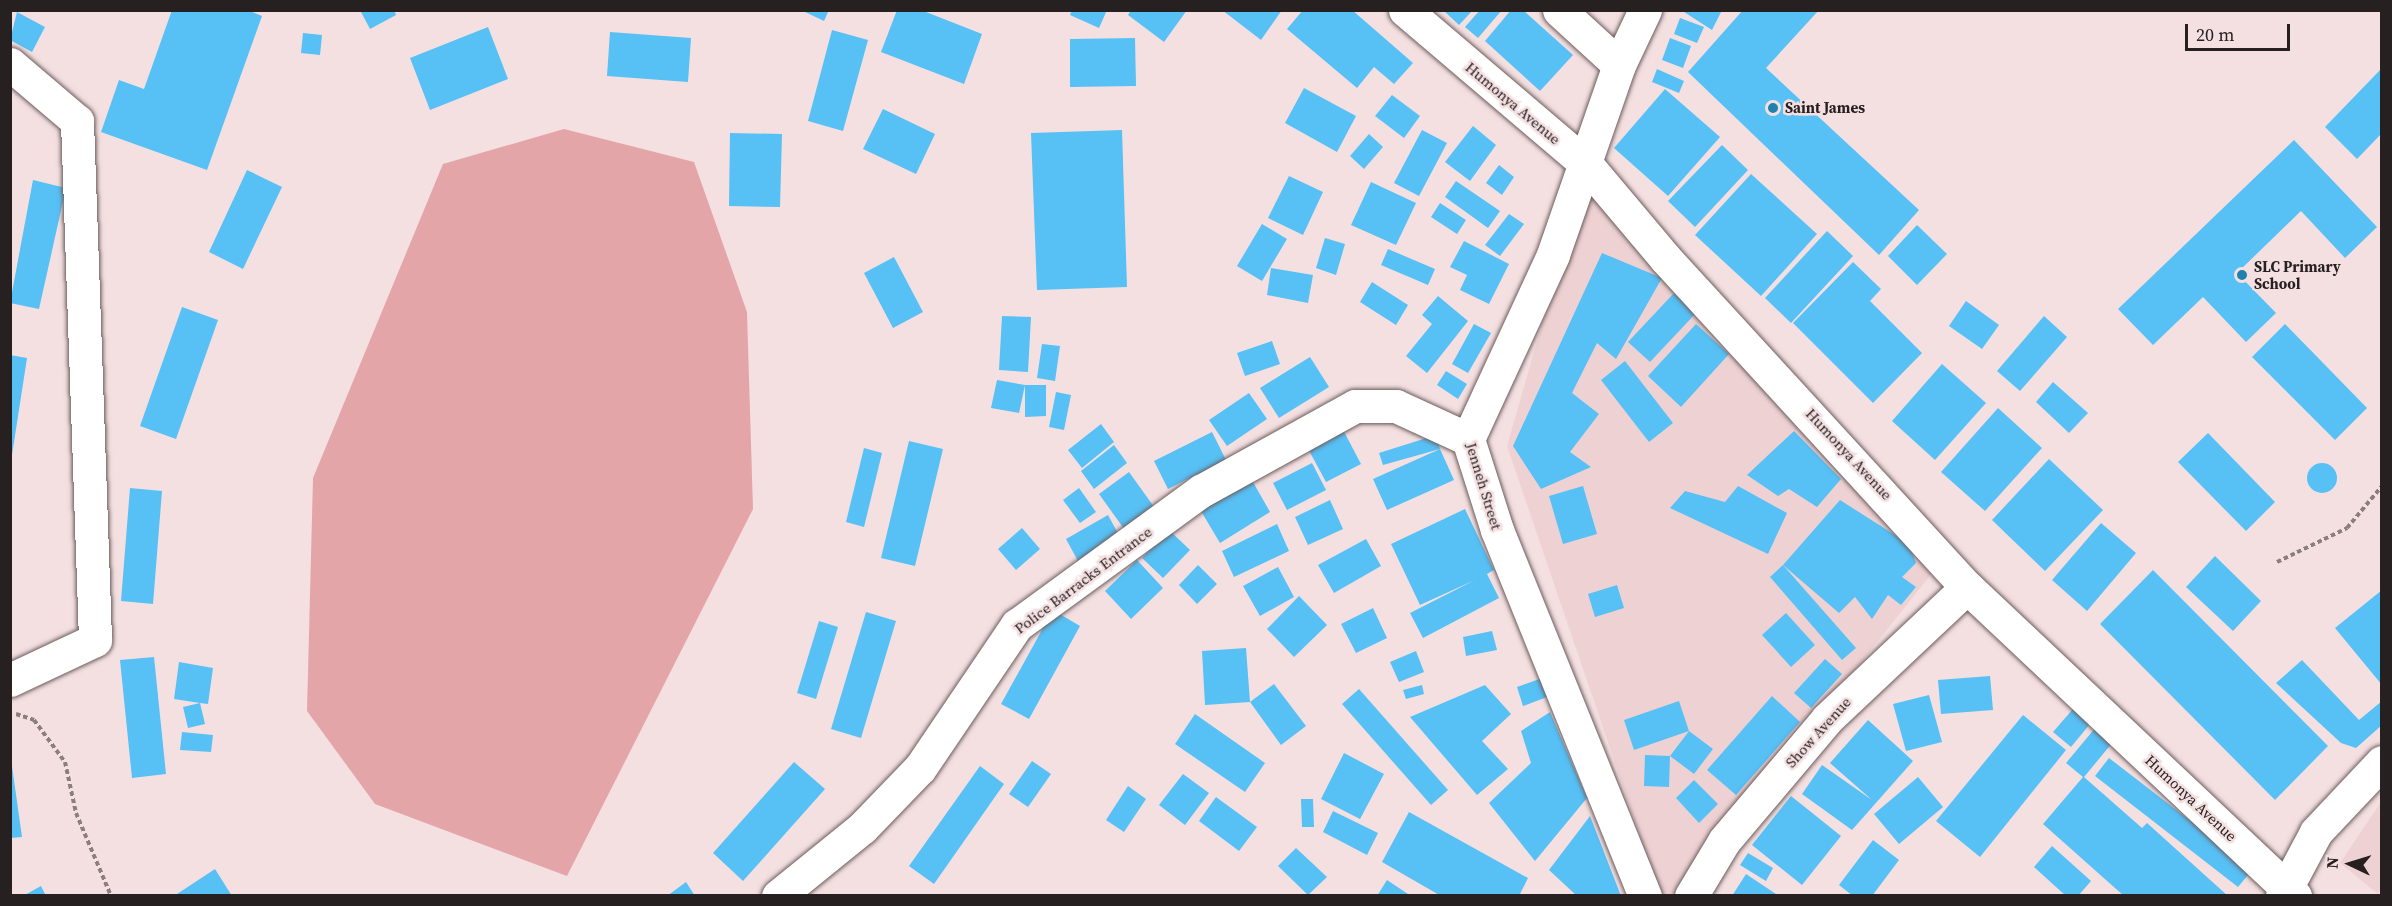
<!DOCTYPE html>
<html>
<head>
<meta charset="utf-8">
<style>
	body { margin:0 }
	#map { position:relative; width:2392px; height:906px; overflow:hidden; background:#f4e0e1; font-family:"Source Serif 4",serif }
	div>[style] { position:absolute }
	.built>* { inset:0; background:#eed2d3 }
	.green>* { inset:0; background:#e4a5a9 }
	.building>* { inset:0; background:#57c0f5 }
	.round { border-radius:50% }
	.path>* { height:4px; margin-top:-2px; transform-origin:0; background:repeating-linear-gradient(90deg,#8c7e7f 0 4.5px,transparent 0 7.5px) }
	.roads { filter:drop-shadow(0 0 2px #6d5c5d) drop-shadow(0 0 2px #6d5c5d) }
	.minor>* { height:33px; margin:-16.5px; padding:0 16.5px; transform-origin:16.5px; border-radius:16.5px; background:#fff }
	.dots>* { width:16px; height:16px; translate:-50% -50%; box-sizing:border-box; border:3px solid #f4e0e1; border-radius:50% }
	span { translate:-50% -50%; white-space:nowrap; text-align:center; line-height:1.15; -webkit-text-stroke:5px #f4e0e1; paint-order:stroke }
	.street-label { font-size:15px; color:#272020 }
	.poi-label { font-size:15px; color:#272020; font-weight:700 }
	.left { translate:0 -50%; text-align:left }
	.frame { position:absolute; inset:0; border:12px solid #272020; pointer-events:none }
	.north { position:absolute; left:2320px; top:834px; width:60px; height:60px; -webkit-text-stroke:4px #f4e0e1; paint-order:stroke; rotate:274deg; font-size:16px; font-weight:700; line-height:24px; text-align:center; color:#272020 }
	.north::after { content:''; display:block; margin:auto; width:21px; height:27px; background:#272020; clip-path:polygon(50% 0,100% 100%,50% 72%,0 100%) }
	.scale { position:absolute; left:2185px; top:24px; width:105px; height:27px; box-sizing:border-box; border:3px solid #272020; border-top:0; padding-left:8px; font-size:18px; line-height:21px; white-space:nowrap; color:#272020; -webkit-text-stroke:4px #f4e0e1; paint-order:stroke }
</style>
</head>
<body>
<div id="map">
	<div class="built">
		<div style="clip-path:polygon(1586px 170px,1948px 553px,1676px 895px,1660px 895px,1507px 446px)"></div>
		<div style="clip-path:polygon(2381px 802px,2382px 886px,2378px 894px,2340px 863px)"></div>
	</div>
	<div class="green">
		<div style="clip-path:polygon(564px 129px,694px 162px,747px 312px,753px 509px,567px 876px,375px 804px,307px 711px,313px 478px,443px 164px)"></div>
	</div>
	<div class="building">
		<div style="clip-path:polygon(172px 10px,247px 10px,262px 16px,207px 170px,101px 132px,119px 80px,144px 89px)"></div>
		<div style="clip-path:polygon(360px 10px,394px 10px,396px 15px,370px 29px)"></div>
		<div style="clip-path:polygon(801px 10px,829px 10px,824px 21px)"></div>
		<div style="clip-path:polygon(897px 10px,921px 10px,982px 34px,964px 84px,881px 52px)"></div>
		<div style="clip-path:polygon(1072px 10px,1107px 10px,1099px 28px,1070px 15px)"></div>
		<div style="clip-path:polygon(1131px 10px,1187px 10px,1164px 42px,1128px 15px)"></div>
		<div style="clip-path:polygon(1222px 10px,1282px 10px,1261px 40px)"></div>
		<div style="clip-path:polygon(1303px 10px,1352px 10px,1413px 63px,1394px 84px,1374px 67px,1357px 88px,1287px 29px)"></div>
		<div style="clip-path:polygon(1443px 10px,1473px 10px,1459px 25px)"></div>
		<div style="clip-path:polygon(1480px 10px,1502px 10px,1478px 38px,1465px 27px)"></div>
		<div style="clip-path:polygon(1511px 10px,1523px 10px,1573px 55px,1540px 91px,1485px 41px)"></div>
		<div style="clip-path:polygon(1681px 10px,1722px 10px,1712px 30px)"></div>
		<div style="clip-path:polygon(1743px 10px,1819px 10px,1766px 68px,1919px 210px,1879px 255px,1688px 72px)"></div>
		<div style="clip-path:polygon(17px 12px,45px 27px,32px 52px,10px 40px)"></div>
		<div style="clip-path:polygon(1680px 18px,1704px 27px,1697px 43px,1674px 34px)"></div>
		<div style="clip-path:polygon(488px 27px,508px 79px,430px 110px,410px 58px)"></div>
		<div style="clip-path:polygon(832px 30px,868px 40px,843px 131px,808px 121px)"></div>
		<div style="clip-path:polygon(610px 32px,691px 38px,688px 82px,607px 76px)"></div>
		<div style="clip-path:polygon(303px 33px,322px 35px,320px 55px,301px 53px)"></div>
		<div style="clip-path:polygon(1135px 38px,1136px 86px,1070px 87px,1070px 39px)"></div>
		<div style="clip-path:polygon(1670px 38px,1691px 46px,1683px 68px,1662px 60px)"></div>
		<div style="clip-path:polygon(2382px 68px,2382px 133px,2357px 159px,2325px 127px)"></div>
		<div style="clip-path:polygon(1657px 69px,1684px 81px,1679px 93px,1652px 82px)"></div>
		<div style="clip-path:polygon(1304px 88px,1356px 116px,1337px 152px,1285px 123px)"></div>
		<div style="clip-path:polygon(1665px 89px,1720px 137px,1668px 196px,1614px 148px)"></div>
		<div style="clip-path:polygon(1392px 95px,1420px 116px,1404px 138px,1375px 116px)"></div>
		<div style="clip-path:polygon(883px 109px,935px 134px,916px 174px,863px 149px)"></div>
		<div style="clip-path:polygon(1473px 126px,1496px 145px,1470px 181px,1445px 162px)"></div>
		<div style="clip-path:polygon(1122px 130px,1127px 287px,1037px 290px,1031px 133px)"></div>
		<div style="clip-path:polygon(1422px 130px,1447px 143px,1419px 196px,1394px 183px)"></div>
		<div style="clip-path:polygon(730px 133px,782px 134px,780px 207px,729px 206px)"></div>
		<div style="clip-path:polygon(1369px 134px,1383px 147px,1364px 169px,1350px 156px)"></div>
		<div style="clip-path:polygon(2294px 140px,2377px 227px,2345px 258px,2301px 211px,2237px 273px,2276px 313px,2246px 342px,2203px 297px,2153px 345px,2118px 309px)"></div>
		<div style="clip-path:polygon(1722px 145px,1748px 170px,1695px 227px,1668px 201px)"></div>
		<div style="clip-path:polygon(1499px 165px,1514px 177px,1502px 195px,1486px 183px)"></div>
		<div style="clip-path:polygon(247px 170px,282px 187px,243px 269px,209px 252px)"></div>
		<div style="clip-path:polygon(1751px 174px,1817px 234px,1761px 296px,1695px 235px)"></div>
		<div style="clip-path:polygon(1289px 176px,1323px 192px,1303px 235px,1268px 218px)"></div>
		<div style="clip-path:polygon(33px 180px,66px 188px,39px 309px,10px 303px)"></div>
		<div style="clip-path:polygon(1456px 181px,1500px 211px,1488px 228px,1445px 197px)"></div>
		<div style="clip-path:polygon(1371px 182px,1416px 203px,1396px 245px,1351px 225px)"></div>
		<div style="clip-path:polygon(1440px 203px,1466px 220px,1457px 234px,1431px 217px)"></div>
		<div style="clip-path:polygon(1509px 214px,1524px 224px,1500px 256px,1485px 245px)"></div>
		<div style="clip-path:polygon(1262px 224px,1287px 239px,1262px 281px,1237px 266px)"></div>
		<div style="clip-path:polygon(1917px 225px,1947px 254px,1917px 285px,1888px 256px)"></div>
		<div style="clip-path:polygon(1827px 231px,1853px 256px,1791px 323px,1765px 298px)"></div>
		<div style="clip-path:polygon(1325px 238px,1345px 244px,1336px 275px,1316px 268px)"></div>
		<div style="clip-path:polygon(1464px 241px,1509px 264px,1489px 304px,1460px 290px,1467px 275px,1450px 267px)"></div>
		<div style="clip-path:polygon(1388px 249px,1435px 269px,1428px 285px,1381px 265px)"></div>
		<div style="clip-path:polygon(1602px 253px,1662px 278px,1616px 359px,1597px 343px,1572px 393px,1599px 414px,1570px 452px,1591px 467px,1541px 489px,1513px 446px)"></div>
		<div style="clip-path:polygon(894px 257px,923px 312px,893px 328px,864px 273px)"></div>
		<div style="clip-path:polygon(1853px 262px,1881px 289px,1870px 301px,1922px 353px,1873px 403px,1793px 323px)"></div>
		<div style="clip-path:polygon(1271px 268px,1313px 275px,1308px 303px,1267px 295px)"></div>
		<div style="clip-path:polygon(1372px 282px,1408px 305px,1396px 325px,1360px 302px)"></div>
		<div style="clip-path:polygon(1674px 293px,1696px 313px,1650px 362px,1628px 342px)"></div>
		<div style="clip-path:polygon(1438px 296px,1468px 321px,1427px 373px,1406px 356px,1432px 324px,1422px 315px)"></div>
		<div style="clip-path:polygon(1966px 301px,1999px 325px,1982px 349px,1949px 326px)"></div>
		<div style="clip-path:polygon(182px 307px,218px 320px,176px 439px,140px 426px)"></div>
		<div style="clip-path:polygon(1002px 316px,1031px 317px,1028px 372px,999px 370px)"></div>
		<div style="clip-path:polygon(2044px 316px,2067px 337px,2020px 391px,1997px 371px)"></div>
		<div style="clip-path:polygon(1474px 324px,1491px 333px,1468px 373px,1452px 364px)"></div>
		<div style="clip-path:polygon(1696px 324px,1729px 354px,1681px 407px,1648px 376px)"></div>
		<div style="clip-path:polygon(2285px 324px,2367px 408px,2335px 440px,2252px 357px)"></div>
		<div style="clip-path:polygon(1272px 341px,1280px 364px,1245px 376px,1237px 353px)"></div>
		<div style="clip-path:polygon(1042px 344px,1060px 346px,1055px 381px,1037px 378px)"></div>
		<div style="clip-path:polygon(10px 355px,27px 358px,12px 455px,10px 455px)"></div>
		<div style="clip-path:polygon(1310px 357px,1329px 387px,1279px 418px,1260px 388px)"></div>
		<div style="clip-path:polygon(1625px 361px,1673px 423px,1649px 442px,1601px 380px)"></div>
		<div style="clip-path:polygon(1942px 364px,1986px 403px,1935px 460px,1892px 421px)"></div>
		<div style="clip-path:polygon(1446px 371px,1467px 384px,1458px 399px,1437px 385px)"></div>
		<div style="clip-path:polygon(997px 380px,1025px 385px,1019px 413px,991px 408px)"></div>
		<div style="clip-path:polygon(2053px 382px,2088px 413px,2069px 433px,2036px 402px)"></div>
		<div style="clip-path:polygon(1025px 385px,1046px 385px,1046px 416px,1025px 417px)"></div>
		<div style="clip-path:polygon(1056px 392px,1071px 395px,1064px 430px,1049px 427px)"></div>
		<div style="clip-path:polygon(1249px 393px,1267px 419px,1227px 446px,1209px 420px)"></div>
		<div style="clip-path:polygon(1998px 408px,2042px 448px,1985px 511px,1941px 472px)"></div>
		<div style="clip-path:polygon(1101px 424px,1114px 442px,1082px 468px,1068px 450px)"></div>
		<div style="clip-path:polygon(1341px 426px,1361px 464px,1326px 482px,1306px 445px)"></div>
		<div style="clip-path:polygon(1794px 431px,1841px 479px,1817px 507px,1789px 489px,1778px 496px,1747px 475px)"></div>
		<div style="clip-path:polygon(1212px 432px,1226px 460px,1168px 489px,1154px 461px)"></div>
		<div style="clip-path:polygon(2208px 433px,2275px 502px,2246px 531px,2178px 462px)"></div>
		<div style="clip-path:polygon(1436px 435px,1440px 449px,1383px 465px,1379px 453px)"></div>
		<div style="clip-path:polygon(909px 441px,943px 449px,915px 566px,881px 558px)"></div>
		<div style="clip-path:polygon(1114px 445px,1127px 463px,1094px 489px,1081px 471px)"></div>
		<div style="clip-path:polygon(864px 448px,882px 453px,864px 527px,846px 522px)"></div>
		<div style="clip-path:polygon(1440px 449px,1454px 480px,1387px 510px,1373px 479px)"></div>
		<div style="clip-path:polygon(2049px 459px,2103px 510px,2045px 571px,1992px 520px)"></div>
		<div style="clip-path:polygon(1312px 463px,1326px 490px,1287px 510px,1273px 483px)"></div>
		<div class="round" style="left:2307px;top:463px;width:30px;height:30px"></div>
		<div style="clip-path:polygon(1129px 472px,1157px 511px,1127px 533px,1099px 494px)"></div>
		<div style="clip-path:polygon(1249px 475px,1270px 512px,1220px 543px,1198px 506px)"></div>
		<div style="clip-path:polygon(1583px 486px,1597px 534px,1563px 544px,1549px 496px)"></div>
		<div style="clip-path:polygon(1738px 486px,1787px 513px,1768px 554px,1670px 508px,1685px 491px,1725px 502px)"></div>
		<div style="clip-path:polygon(130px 488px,162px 491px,153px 604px,121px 601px)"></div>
		<div style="clip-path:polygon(1079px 488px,1096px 512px,1080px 523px,1063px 500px)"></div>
		<div style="clip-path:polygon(1330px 500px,1343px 529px,1308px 545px,1295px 517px)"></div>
		<div style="clip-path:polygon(1840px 500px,1909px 544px,1916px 563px,1902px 577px,1916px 587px,1901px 605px,1888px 595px,1872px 619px,1855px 597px,1839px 613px,1783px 565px)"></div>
		<div style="clip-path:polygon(1465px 509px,1494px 570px,1487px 574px,1499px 598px,1423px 638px,1410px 613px,1475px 580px,1420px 605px,1391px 544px)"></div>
		<div style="clip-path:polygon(1108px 515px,1120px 537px,1078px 561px,1066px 539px)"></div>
		<div style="clip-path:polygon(2101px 523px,2136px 553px,2087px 611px,2052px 580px)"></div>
		<div style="clip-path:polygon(1277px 524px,1289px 551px,1234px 577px,1222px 551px)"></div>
		<div style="clip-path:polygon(1022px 528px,1040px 549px,1016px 570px,998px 549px)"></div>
		<div style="clip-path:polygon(1169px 530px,1190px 550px,1163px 578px,1142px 558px)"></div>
		<div style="clip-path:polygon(1366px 539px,1381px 566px,1334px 593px,1318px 565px)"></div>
		<div style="clip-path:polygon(2215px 556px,2261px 601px,2233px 631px,2186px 587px)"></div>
		<div style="clip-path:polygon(1137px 560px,1163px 588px,1131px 619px,1105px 591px)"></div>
		<div style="clip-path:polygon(1198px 565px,1217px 584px,1197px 604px,1179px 585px)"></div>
		<div style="clip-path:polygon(1783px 565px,1856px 648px,1842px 660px,1770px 577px)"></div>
		<div style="clip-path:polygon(1278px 567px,1294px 597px,1260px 616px,1243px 586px)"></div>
		<div style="clip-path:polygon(2153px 570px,2328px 746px,2275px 800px,2100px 624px)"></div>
		<div style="clip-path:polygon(1617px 585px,1624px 608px,1595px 617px,1588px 594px)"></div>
		<div style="clip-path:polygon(2382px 590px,2382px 685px,2335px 628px)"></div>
		<div style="clip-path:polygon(1299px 596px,1327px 625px,1294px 657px,1267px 629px)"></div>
		<div style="clip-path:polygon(1373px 608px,1387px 638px,1356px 653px,1341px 624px)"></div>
		<div style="clip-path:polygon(1053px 610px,1080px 626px,1029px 719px,1001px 704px)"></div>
		<div style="clip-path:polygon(866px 612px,896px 621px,861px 738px,831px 729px)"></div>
		<div style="clip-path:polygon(1786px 613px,1815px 645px,1791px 667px,1762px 635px)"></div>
		<div style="clip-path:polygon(819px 621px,838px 627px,816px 699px,797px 693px)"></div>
		<div style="clip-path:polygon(1492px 631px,1497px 650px,1466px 656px,1463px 637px)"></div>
		<div style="clip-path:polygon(1246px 648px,1250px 702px,1205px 705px,1202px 651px)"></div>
		<div style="clip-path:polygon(1416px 651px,1424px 672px,1399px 682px,1390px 662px)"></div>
		<div style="clip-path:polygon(154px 657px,166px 774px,132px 778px,120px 660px)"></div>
		<div style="clip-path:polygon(1825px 659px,1842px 674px,1811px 708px,1794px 693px)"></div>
		<div style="clip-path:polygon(2302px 660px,2359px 720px,2382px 701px,2382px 725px,2356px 748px,2341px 743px,2276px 683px)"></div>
		<div style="clip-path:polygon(179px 662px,213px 668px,208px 704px,200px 703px,205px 724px,188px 728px,183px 707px,200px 703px,174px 699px)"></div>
		<div style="clip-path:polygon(1548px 676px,1555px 694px,1523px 706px,1517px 687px)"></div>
		<div style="clip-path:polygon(1990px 676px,1993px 710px,1941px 714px,1938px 680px)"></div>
		<div style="clip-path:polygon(1274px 684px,1306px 726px,1281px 745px,1250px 702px)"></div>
		<div style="clip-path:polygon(1422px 685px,1424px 694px,1406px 699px,1403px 690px)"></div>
		<div style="clip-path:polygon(1485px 685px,1511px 714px,1482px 741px,1508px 769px,1477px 795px,1410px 717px)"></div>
		<div style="clip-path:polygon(1359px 689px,1448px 790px,1431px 805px,1342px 704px)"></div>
		<div style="clip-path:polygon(1929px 695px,1942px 742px,1906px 751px,1893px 704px)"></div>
		<div style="clip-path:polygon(1772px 696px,1800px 722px,1736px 795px,1707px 770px)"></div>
		<div style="clip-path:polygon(1679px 701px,1689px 731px,1713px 749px,1694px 774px,1670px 756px,1689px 731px,1634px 750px,1624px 720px)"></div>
		<div style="clip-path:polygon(2073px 709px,2090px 724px,2071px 747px,2053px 732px)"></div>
		<div style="clip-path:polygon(1550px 712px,1587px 798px,1535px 861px,1489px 803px,1531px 763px,1521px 731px)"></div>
		<div style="clip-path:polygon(1195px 714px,1265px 763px,1245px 792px,1175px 744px)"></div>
		<div style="clip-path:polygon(2023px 715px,2066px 750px,1980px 857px,1936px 821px)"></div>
		<div style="clip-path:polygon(1868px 720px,1913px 761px,1852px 830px,1802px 794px,1822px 765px,1872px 800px,1830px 763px)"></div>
		<div style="clip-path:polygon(2096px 727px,2113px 742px,2084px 777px,2142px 828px,2147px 823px,2228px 896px,2124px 896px,2043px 824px,2083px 777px,2066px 763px)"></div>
		<div style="clip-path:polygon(182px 732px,213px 735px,211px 752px,180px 750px)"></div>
		<div style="clip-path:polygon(10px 752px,22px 837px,10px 838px)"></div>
		<div style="clip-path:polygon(1344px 753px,1384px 774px,1360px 819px,1321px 799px)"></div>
		<div style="clip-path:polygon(1645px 755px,1670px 756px,1669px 787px,1644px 786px)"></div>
		<div style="clip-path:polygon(2109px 758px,2253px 869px,2238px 887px,2095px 776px)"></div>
		<div style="clip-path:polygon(1032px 761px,1051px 774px,1028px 807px,1009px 794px)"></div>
		<div style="clip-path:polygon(794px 762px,825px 789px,743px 881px,713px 853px)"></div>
		<div style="clip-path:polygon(980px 766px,1004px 784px,934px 884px,909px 866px)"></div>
		<div style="clip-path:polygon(1183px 774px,1209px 793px,1185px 825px,1159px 805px)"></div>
		<div style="clip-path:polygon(1918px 777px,1943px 807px,1899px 844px,1874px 814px)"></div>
		<div style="clip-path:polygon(1694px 780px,1718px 804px,1699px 823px,1676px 798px)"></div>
		<div style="clip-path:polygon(1128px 786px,1146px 799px,1124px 832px,1106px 820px)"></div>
		<div style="clip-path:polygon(1791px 796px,1841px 836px,1802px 885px,1752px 845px)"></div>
		<div style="clip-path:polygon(1216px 797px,1257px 827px,1239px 851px,1199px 821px)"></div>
		<div style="clip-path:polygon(1301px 799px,1313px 799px,1314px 827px,1302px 827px)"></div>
		<div style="clip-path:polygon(1333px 811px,1378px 833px,1367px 855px,1323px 832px)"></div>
		<div style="clip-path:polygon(1409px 812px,1528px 878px,1519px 896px,1441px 896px,1382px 862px)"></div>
		<div style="clip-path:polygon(1590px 816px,1621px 896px,1577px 896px,1549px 870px)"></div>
		<div style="clip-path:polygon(1873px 840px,1899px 860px,1872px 896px,1853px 896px,1839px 885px)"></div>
		<div style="clip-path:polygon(2052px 846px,2091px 881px,2078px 896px,2066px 896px,2034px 867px)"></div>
		<div style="clip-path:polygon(1296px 848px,1327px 877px,1308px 895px,1278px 866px)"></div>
		<div style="clip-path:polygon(1748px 853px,1773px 868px,1766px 881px,1740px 865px)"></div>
		<div style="clip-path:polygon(215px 869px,232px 896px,178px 896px,177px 894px)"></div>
		<div style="clip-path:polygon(1746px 874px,1779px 896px,1732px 896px)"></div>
		<div style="clip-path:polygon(1387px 880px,1411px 896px,1377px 896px)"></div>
		<div style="clip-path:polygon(686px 882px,695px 896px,667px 896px)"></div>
		<div style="clip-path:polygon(41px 886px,46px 896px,23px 896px)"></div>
	</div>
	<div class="path">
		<div style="left:2277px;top:562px;width:78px;rotate:-25.9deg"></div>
		<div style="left:2347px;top:528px;width:55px;rotate:-50.2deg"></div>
		<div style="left:16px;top:714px;width:19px;rotate:18deg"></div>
		<div style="left:34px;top:720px;width:52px;rotate:53.6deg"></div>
		<div style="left:65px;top:762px;width:52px;rotate:77.8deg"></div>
		<div style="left:76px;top:813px;width:90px;rotate:67.1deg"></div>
	</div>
	<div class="roads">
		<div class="minor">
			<div style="left:1405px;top:10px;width:238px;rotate:40.4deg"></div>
			<div style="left:1586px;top:164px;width:124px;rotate:49.9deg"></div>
			<div style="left:1666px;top:259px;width:445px;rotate:47.5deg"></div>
			<div style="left:1967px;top:587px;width:451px;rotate:43.3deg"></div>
			<div style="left:1559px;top:10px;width:81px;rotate:42.5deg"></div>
			<div style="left:1645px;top:10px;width:61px;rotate:115.3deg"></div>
			<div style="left:1619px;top:65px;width:201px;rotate:109.2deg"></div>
			<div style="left:1553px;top:255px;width:203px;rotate:114.8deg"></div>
			<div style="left:1468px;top:439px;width:96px;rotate:72.3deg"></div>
			<div style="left:1497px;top:530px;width:395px;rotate:68deg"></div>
			<div style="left:10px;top:64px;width:88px;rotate:40.4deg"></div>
			<div style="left:77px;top:121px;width:519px;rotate:88.01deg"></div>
			<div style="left:95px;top:640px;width:94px;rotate:154.8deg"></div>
			<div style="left:778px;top:896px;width:108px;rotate:-39deg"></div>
			<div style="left:862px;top:828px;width:83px;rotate:-46deg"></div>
			<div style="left:920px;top:768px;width:173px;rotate:-55.9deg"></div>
			<div style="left:1017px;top:625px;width:228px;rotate:-36.1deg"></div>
			<div style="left:1201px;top:491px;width:176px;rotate:-28.9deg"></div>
			<div style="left:1355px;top:406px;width:41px"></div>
			<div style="left:1396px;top:406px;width:79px;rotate:24.6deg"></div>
			<div style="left:1691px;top:896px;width:64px;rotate:-59deg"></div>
			<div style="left:1724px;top:841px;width:160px;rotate:-49.8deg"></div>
			<div style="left:1827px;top:719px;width:192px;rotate:-43.3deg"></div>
			<div style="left:2282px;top:896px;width:72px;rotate:-62deg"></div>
			<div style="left:2316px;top:832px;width:96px;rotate:-46.7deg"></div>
		</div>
	</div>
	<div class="dots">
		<div style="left:1773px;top:108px;background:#2081ac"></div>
		<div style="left:2242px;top:275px;background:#2081ac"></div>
	</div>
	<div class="street-label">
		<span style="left:1513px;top:103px;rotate:40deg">Humonya Avenue</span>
		<span style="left:1849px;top:454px;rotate:47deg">Humonya Avenue</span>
		<span style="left:1484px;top:486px;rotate:73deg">Jenneh Street</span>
		<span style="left:1083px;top:580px;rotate:-37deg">Police Barracks Entrance</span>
		<span style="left:1818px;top:732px;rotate:-48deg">Show Avenue</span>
		<span style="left:2191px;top:798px;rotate:43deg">Humonya Avenue</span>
	</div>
	<div class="poi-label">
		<span class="left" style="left:1785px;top:108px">Saint James</span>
		<span class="left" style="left:2254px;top:275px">SLC Primary<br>School</span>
	</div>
	<div class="frame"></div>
	<div class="north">N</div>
	<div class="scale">20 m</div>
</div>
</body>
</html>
